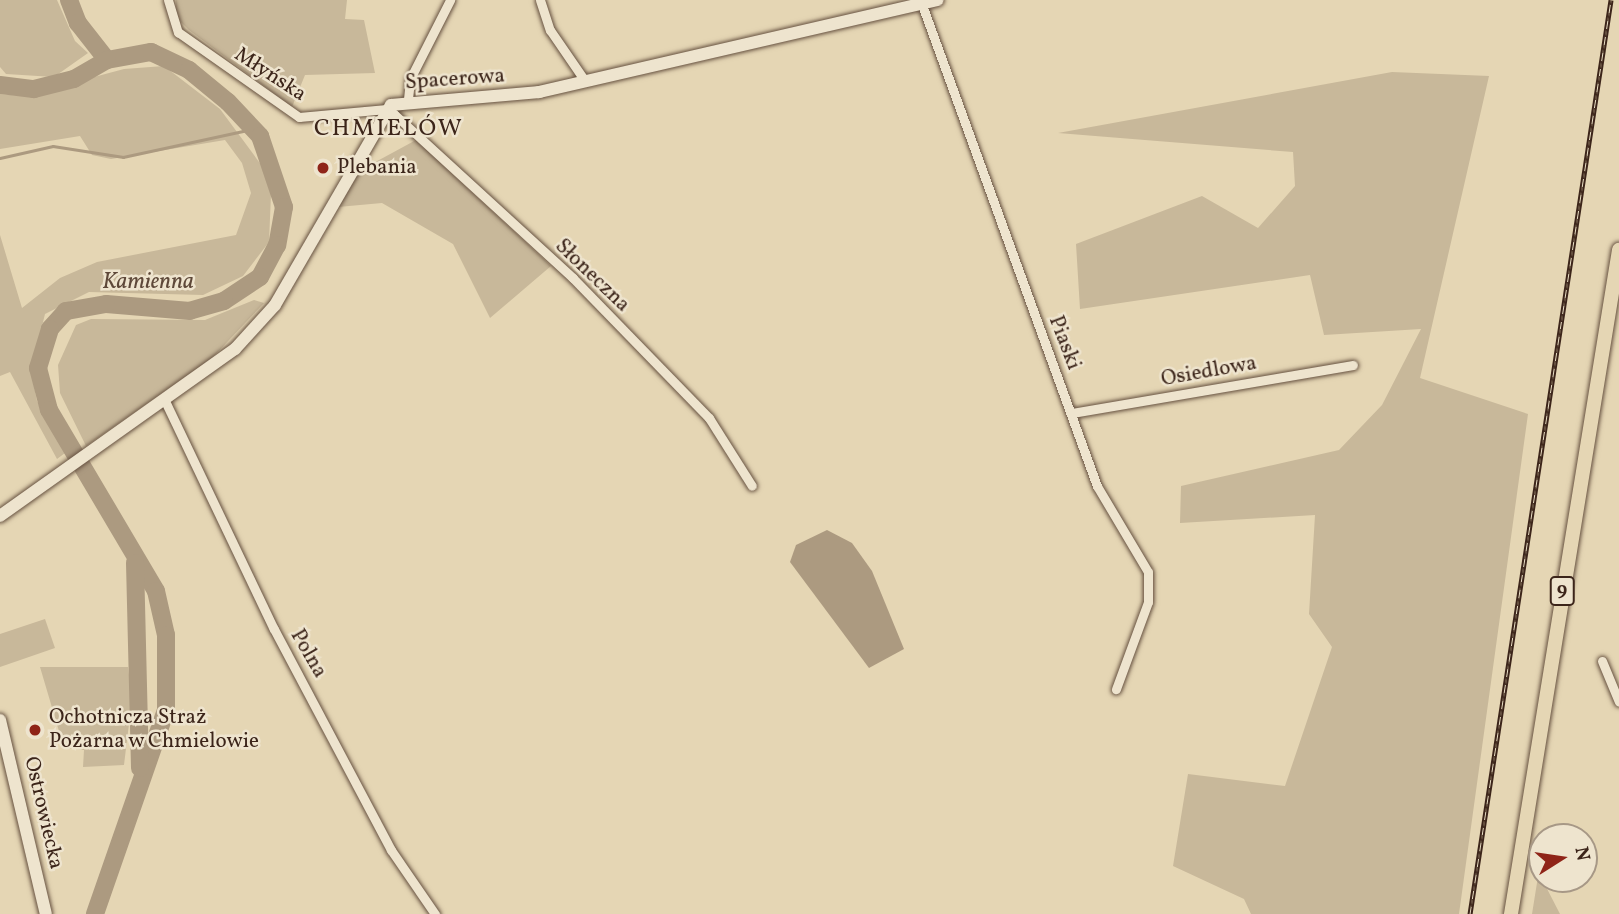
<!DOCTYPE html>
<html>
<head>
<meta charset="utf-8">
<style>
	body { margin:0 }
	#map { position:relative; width:1619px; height:914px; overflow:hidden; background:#e5d6b4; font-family:Vollkorn,serif }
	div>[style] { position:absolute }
	.green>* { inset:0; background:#c8b89a }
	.water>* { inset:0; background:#ac9a80 }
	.stream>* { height:2.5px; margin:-1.25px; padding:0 1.25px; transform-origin:1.25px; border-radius:1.25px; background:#ac9a80 }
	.river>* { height:18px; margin:-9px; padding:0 9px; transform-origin:9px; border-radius:9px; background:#ac9a80 }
	.roads { filter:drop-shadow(0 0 2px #665140) drop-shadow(0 0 2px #665140) }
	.street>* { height:9px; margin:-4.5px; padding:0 4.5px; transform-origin:4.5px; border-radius:4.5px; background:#eee4ce }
	.secondary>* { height:12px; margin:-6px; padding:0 6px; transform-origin:6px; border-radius:6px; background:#eee4ce }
	.primary>* { height:14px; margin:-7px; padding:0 7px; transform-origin:7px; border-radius:7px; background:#e5d6b4 }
	.rail>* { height:5px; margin-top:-2.5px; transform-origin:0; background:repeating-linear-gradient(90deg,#eee4ce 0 8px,#3c251a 0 16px); box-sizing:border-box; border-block:2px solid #3c251a }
	.dots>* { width:19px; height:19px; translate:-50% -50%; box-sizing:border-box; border:4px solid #eee4ce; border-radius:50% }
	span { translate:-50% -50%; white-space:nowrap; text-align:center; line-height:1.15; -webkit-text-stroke:5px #eee4ce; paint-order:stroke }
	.shield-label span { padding:2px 5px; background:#eee4ce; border:2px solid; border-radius:5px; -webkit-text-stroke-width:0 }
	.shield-label { font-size:19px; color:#3c251a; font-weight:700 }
	.street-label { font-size:21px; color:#3c251a }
	.poi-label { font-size:21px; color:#3c251a }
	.left { translate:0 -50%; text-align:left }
	.water-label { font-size:23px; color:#5e4839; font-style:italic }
	.quarter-label { font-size:24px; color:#3c251a; letter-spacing:2px }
	.north { position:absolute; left:1528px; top:823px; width:70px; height:70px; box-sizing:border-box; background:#eee4ce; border:2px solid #a79886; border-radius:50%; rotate:78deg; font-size:19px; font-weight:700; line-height:28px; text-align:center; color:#3c251a }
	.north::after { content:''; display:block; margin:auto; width:24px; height:32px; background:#8f2418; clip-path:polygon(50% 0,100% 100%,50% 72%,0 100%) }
</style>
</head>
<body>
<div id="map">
	<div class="green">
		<div style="clip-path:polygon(0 0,57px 0,75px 41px,88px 53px,54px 77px,6px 74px,0 67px)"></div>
		<div style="clip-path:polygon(176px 0,347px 0,345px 19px,364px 20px,375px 73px,305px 75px,292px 107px,189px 30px,176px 17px)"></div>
		<div style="clip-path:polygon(164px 66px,220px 109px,262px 166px,271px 194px,269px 242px,243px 276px,203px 295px,89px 292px,45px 314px,31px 371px,37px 401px,65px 453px,57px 459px,10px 372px,0 376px,0 235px,22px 308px,60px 278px,97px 262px,236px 235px,251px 193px,242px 163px,225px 140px,111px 159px,92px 155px,80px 136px,0 149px,0 94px,23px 96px,124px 69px)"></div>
		<div style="clip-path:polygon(1392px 72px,1489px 76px,1420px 378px,1528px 414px,1459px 914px,1251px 914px,1244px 899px,1173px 866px,1188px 774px,1285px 786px,1332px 647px,1309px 614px,1315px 515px,1180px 523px,1181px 486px,1339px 450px,1382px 405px,1421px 329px,1324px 335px,1310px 275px,1080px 309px,1076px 244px,1202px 196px,1258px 228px,1295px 186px,1293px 152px,1058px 133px)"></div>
		<div style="clip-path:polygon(416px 140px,551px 266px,490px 318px,453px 244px,382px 203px,338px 207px,357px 172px)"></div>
		<div style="clip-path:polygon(254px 300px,264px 303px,212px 358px,86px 446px,60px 393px,58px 365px,76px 325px,91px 319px,205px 320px)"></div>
		<div style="clip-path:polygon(45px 619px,55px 648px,0 667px,0 634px)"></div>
		<div style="clip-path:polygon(40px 667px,128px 667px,132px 699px,124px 765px,83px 767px,84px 750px,64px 748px)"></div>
		<div style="clip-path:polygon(1540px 864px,1542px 879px,1560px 914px,1532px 914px)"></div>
	</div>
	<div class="water">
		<div style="clip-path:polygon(827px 530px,852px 543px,872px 571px,904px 649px,869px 668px,790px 562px,796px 545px)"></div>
	</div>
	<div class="stream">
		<div style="left:0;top:158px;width:54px;rotate:-12.8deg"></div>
		<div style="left:53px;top:146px;width:71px;rotate:8.9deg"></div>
		<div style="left:123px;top:157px;width:133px;rotate:-12.2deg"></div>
	</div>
	<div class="river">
		<div style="left:69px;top:0;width:25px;rotate:69deg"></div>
		<div style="left:78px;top:23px;width:47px;rotate:51.9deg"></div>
		<div style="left:107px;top:60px;width:45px;rotate:-10.3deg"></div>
		<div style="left:151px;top:52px;width:42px;rotate:25.3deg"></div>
		<div style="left:189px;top:70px;width:50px;rotate:39.4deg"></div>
		<div style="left:228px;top:102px;width:47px;rotate:46.7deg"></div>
		<div style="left:260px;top:136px;width:75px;rotate:71.3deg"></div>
		<div style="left:284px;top:207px;width:39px;rotate:100deg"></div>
		<div style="left:277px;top:245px;width:36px;rotate:118deg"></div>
		<div style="left:260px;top:277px;width:43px;rotate:146.3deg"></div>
		<div style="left:224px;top:301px;width:35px;rotate:164deg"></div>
		<div style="left:190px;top:311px;width:84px;rotate:-175.2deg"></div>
		<div style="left:106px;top:304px;width:41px;rotate:170.1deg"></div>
		<div style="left:66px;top:311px;width:24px;rotate:132deg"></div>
		<div style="left:50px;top:329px;width:41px;rotate:107.1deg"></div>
		<div style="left:38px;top:368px;width:43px;rotate:75.3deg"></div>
		<div style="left:49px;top:410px;width:210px;rotate:59.4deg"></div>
		<div style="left:156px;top:591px;width:45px;rotate:77.2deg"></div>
		<div style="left:166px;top:635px;width:75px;rotate:90deg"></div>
		<div style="left:166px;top:710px;width:216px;rotate:109.2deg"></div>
		<div style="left:0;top:85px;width:34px;rotate:7deg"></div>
		<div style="left:34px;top:89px;width:41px;rotate:-14deg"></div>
		<div style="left:74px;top:79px;width:38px;rotate:-30deg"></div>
		<div style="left:135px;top:563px;width:205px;rotate:88.6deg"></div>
	</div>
	<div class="roads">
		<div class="street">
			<div style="left:168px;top:0;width:34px;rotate:73deg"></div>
			<div style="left:178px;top:32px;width:148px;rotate:35.1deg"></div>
			<div style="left:299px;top:117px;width:88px;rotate:-5.2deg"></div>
			<div style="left:387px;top:109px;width:9px;rotate:36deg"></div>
			<div style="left:394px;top:114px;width:243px;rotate:42.5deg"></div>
			<div style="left:573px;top:278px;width:195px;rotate:45.8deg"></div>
			<div style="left:709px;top:418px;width:80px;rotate:57.7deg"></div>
			<div style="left:540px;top:0;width:32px;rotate:72deg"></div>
			<div style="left:550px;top:30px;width:62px;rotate:55.5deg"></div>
			<div style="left:921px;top:2px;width:515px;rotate:70.02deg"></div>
			<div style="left:1097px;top:486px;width:100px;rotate:59.3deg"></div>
			<div style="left:1148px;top:572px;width:30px;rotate:90deg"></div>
			<div style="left:1148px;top:602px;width:93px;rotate:110.2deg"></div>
			<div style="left:408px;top:99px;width:20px;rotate:-84deg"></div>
			<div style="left:410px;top:79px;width:89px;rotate:-63.1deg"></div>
			<div style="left:166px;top:403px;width:250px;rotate:64.5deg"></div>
			<div style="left:274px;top:629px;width:250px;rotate:62.1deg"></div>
			<div style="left:391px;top:850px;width:78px;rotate:55.5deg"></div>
			<div style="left:1072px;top:413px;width:285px;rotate:-9.7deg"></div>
			<div style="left:1602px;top:661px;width:44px;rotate:67.5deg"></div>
		</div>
		<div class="secondary">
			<div style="left:0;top:516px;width:288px;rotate:-35.4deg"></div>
			<div style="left:235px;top:349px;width:59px;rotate:-47.7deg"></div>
			<div style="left:275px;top:305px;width:231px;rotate:-59.9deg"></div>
			<div style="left:391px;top:105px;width:149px;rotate:-5deg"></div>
			<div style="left:539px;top:92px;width:409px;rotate:-13deg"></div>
			<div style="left:0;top:720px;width:199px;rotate:76.7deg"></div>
		</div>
		<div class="primary">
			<div style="left:1511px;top:914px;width:673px;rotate:-80.76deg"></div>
		</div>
	</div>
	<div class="rail">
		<div style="left:1470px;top:914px;width:925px;rotate:-81.23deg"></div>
	</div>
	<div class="dots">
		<div style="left:323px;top:168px;background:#8f2418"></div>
		<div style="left:35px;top:730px;background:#8f2418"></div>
	</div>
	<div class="shield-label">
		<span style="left:1562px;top:591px">9</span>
	</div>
	<div class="street-label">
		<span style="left:270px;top:75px;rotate:33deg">Młyńska</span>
		<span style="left:455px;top:80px;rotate:-4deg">Spacerowa</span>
		<span style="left:592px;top:276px;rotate:44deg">Słoneczna</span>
		<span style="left:1064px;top:343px;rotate:69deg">Piaski</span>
		<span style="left:1209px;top:372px;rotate:-10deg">Osiedlowa</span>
		<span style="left:308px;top:654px;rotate:60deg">Polna</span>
		<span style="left:43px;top:813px;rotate:77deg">Ostrowiecka</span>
	</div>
	<div class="poi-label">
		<span class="left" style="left:337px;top:168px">Plebania</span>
		<span class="left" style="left:49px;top:730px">Ochotnicza Straż<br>Pożarna w Chmielowie</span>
	</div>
	<div class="water-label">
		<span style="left:148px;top:282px">Kamienna</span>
	</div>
	<div class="quarter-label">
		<span style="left:389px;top:130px">CHMIELÓW</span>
	</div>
	<div class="north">N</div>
</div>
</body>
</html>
